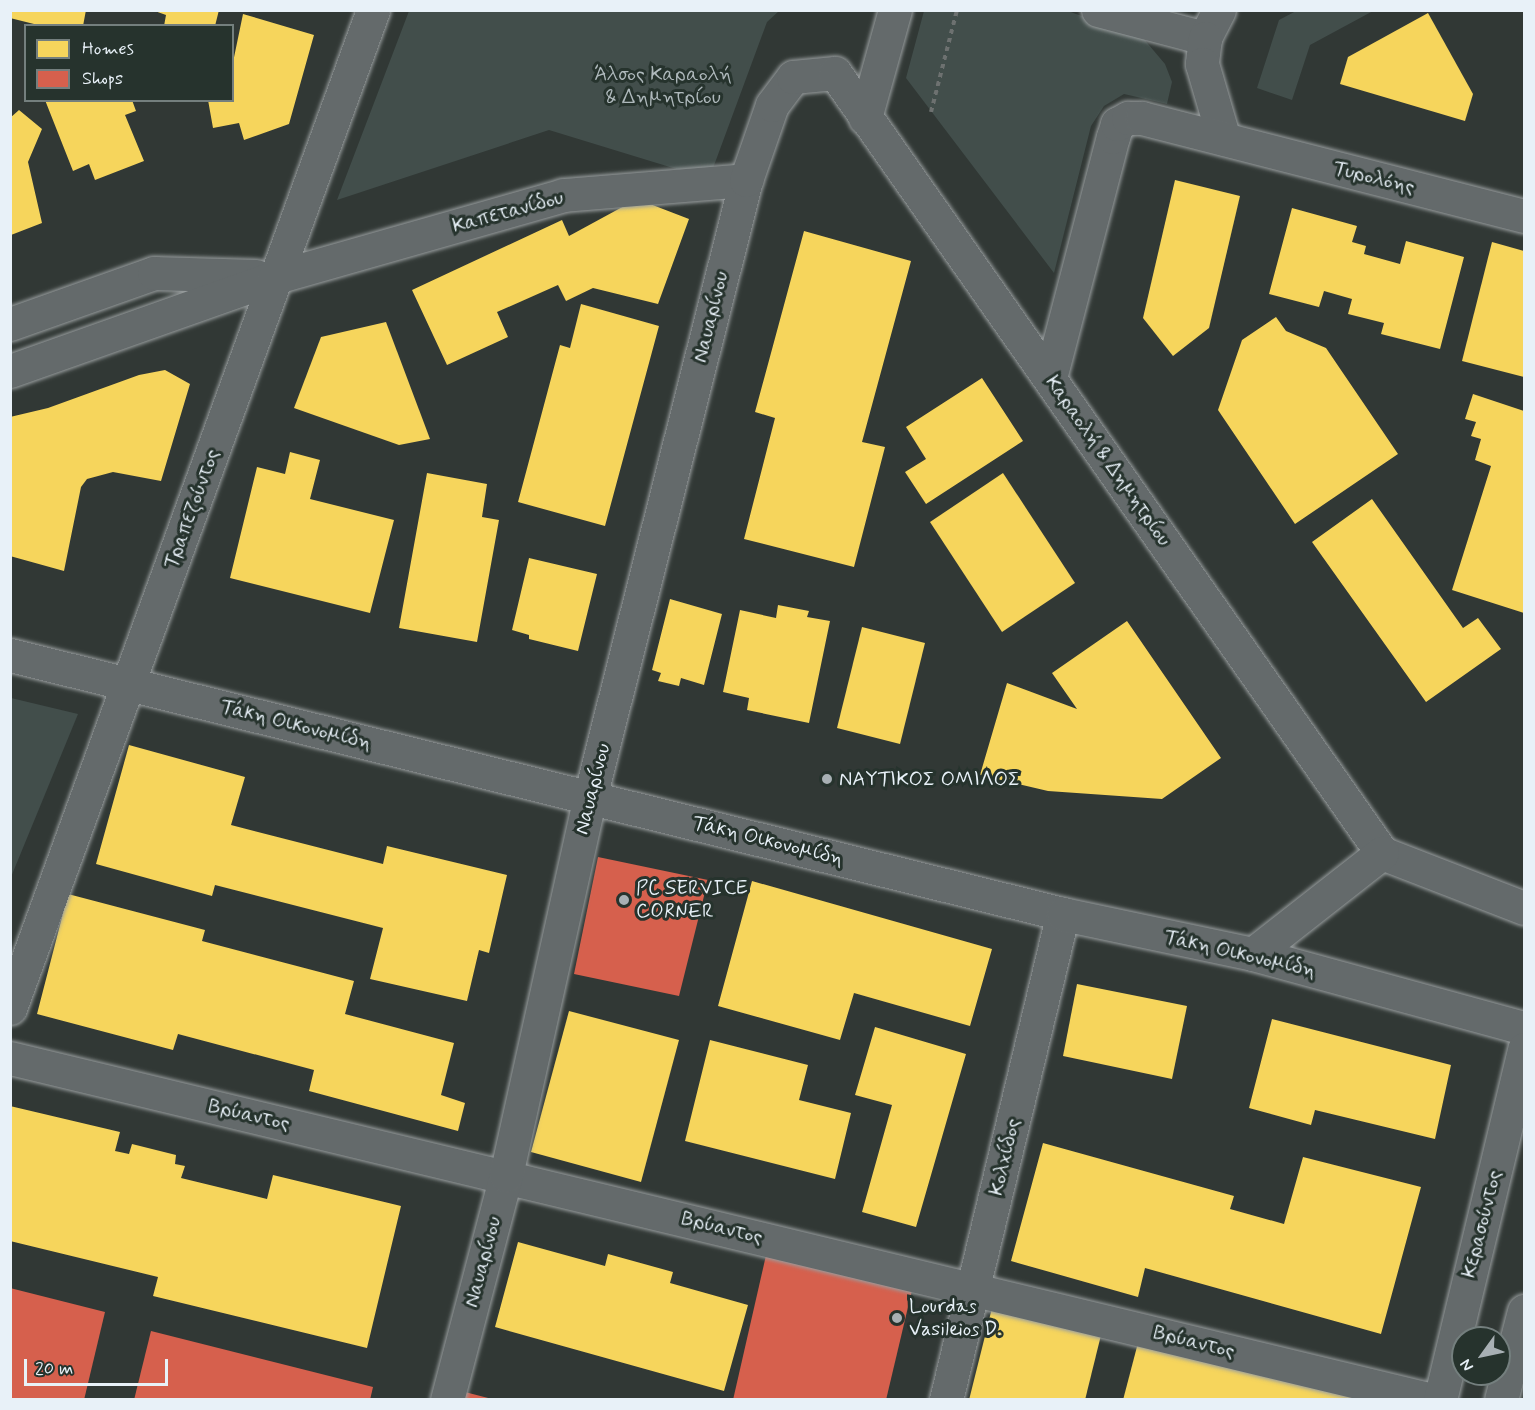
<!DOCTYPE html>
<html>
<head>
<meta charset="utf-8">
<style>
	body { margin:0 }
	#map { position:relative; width:1535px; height:1410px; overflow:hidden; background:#313835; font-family:Mynerve,sans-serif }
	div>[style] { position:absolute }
	.green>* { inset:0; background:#424e4b }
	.homes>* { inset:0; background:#f6d55c }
	.shops>* { inset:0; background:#d6604d }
	.path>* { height:4px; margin-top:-2px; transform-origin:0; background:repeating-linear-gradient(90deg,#6d7170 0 4.5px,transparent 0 9px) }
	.roads { filter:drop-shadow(0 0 2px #989d9e) drop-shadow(0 0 2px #989d9e) }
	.minor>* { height:33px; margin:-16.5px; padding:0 16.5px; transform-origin:16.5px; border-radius:16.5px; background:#646a6b }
	.major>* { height:33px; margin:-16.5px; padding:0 16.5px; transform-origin:16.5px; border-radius:16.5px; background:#646a6b }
	.dots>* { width:16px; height:16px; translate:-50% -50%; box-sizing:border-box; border:3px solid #26332d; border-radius:50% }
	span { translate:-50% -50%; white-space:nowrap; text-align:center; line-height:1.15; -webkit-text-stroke:6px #26332d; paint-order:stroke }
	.park-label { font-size:20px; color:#afb9bc }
	.street-label { font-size:20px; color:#e8f1f8 }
	.poi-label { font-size:20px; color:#e8f1f8 }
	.left { translate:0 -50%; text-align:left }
	.frame { position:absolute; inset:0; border:12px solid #e8f1f8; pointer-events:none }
	.legend { position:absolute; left:24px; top:24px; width:210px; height:78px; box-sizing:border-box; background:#26332d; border:2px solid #747f7e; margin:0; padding:8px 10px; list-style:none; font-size:18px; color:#e8f1f8 }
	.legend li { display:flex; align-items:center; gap:12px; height:30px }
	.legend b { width:30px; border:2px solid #747f7e }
	.north { position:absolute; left:1451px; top:1326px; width:60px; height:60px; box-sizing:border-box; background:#26332d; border:2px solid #747f7e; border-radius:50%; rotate:237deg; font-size:16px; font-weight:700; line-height:24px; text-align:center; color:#e8f1f8 }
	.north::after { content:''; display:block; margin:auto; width:21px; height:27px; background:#a8b0b4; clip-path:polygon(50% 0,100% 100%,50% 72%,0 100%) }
	.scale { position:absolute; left:24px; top:1359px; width:144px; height:27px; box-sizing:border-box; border:3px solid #e8f1f8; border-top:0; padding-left:8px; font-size:18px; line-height:21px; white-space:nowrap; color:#e8f1f8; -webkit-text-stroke:4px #26332d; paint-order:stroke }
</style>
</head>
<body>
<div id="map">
	<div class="green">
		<div style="clip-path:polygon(1065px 10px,1143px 38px,1165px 64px,1172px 82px,1167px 104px,1124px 94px,1104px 106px,1091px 126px,1054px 273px,906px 78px,924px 11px)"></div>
		<div style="clip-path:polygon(409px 11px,779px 11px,767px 22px,709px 179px,549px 130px,337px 200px)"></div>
		<div style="clip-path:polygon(1296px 11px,1373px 11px,1310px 45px,1292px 100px,1257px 88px,1279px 20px)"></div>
		<div style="clip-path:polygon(11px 698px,78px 714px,11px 877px,10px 698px)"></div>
	</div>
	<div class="homes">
		<div style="clip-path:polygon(10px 10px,86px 10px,83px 26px,42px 26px,10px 18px)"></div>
		<div style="clip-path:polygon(152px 10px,219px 10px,215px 26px,164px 26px,166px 15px)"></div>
		<div style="clip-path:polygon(1428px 13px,1473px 94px,1465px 121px,1340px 84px,1348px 57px)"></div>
		<div style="clip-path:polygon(243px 14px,314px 35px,289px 124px,244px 140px,239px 123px,213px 128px,208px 100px,232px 100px,232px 67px)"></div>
		<div style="clip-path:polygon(45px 100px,132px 100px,136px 111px,125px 115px,144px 161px,95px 180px,89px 164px,73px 171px)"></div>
		<div style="clip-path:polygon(19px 110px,42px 129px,28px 162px,42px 223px,11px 235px,10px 118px)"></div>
		<div style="clip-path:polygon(1175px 180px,1240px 196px,1209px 328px,1173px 356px,1143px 318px)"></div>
		<div style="clip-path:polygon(637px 199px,689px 219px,658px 304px,593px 288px,566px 301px,558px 285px,497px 312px,508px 337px,447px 365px,412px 290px,562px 220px,569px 236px)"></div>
		<div style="clip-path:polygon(1292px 208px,1357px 226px,1352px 242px,1366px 246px,1364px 254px,1400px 264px,1406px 241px,1464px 257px,1440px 349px,1381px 334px,1384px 323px,1348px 314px,1352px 299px,1324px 291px,1319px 307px,1269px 294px)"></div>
		<div style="clip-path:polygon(804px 231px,911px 261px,862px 442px,885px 447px,854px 567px,744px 539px,775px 418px,755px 412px)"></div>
		<div style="clip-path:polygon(1492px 242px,1524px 251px,1524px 377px,1462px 361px)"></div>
		<div style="clip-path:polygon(581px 304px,659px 326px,605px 526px,518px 502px,560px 345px,570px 348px)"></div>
		<div style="clip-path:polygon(1276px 317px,1286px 331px,1326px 348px,1398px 454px,1295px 524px,1218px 410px,1242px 340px)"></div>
		<div style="clip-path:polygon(386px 322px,430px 439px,399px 445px,294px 408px,321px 337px)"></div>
		<div style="clip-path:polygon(165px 370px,190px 384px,161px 481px,113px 472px,87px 479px,81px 487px,64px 571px,10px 556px,10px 417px,48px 408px,139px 375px)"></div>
		<div style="clip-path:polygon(982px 378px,1023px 441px,926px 504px,905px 472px,926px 459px,906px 427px)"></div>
		<div style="clip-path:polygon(1473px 394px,1524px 411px,1524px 613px,1452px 590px,1491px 466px,1475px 460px,1481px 439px,1471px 436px,1476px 422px,1465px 419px)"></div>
		<div style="clip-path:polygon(290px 452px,320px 460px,310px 499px,394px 520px,370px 613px,230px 578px,257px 467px,285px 474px)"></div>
		<div style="clip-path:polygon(427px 473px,487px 484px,482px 517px,499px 520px,477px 642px,399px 628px)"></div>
		<div style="clip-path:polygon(1003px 473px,1075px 583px,1002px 632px,930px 522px)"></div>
		<div style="clip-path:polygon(1372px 499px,1463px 628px,1478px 618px,1501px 649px,1426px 702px,1312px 542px)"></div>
		<div style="clip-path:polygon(529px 558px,597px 574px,578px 651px,529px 639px,529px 635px,512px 630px)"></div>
		<div style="clip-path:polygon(670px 599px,722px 614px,704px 685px,681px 678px,679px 686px,658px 681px,661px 673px,652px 670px)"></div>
		<div style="clip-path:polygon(778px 605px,809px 611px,807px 617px,830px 621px,809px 723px,747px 710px,749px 698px,723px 692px,740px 610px,776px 618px)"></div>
		<div style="clip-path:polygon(1127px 621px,1221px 758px,1162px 799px,1048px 791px,980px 775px,1007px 683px,1077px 709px,1052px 673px)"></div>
		<div style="clip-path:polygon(862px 627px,925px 643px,900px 744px,837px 728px)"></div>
		<div style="clip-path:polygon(129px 745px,245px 777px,231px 825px,383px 864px,387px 846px,507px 875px,489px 953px,479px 950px,467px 1001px,370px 979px,383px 928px,215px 885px,212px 896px,96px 864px)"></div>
		<div style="clip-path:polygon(752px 881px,992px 949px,970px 1026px,854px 993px,840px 1040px,718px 1006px)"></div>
		<div style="clip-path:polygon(68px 894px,205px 930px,202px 941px,354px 981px,345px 1014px,454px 1043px,441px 1095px,465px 1103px,458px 1131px,309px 1091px,314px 1070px,178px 1034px,173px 1050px,37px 1014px)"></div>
		<div style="clip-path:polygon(1077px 984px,1187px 1006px,1172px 1079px,1063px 1056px)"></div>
		<div style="clip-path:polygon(569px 1011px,679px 1040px,641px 1182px,531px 1152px)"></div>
		<div style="clip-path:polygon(1272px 1019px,1451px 1065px,1435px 1139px,1315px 1110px,1311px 1125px,1249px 1108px)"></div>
		<div style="clip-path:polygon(875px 1027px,966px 1054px,916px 1227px,862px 1212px,892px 1105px,855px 1095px)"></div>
		<div style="clip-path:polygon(710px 1040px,808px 1065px,799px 1100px,851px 1113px,835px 1179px,685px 1141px)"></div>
		<div style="clip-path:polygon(10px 1106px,120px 1132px,115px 1151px,129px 1154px,132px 1144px,176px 1155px,175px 1164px,185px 1166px,181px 1178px,267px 1199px,273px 1175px,401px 1206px,367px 1348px,153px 1296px,158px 1277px,10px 1241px)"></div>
		<div style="clip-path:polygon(1043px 1143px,1234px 1196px,1230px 1209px,1284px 1224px,1303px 1157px,1421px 1187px,1381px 1334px,1145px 1268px,1138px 1297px,1011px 1261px)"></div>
		<div style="clip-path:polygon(518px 1242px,605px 1266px,608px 1254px,673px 1272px,670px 1283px,748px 1305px,724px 1391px,495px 1327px)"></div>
		<div style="clip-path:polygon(993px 1304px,1102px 1331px,1085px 1400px,969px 1400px)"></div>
		<div style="clip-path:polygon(1139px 1339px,1357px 1397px,1356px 1400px,1123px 1400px)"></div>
	</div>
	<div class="shops">
		<div style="clip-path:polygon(598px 857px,708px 880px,679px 996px,574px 974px)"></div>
		<div style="clip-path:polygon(767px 1251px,913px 1286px,886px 1400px,733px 1400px)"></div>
		<div style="clip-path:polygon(10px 1288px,105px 1312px,84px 1400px,10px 1400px)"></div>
		<div style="clip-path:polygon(151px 1331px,373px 1387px,370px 1400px,134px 1400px)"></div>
		<div style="clip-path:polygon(461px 1391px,492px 1399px,492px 1400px,459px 1400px)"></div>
	</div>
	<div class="path">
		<div style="left:931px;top:112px;width:105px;rotate:-75.7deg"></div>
	</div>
	<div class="roads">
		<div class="minor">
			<div style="left:1098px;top:10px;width:111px;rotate:14.7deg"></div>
			<div style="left:1219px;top:10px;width:31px;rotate:117deg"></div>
			<div style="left:1205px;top:38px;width:26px;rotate:97deg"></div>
			<div style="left:1202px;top:64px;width:78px;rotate:73.7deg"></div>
			<div style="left:865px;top:118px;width:112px;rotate:-74.5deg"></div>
			<div style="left:10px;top:324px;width:153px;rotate:-19.5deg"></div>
			<div style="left:154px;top:273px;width:102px;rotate:1.7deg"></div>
			<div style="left:10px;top:371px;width:282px;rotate:-19.5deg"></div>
			<div style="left:276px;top:277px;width:298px;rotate:-15.9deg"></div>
			<div style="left:563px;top:195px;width:184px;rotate:-4.7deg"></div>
			<div style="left:1050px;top:378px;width:249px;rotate:-75.4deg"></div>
			<div style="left:1113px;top:137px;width:14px;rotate:-73deg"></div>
			<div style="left:1117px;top:124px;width:13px;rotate:-29deg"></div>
			<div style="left:1128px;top:118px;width:14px"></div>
			<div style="left:1142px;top:118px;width:394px;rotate:14.4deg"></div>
			<div style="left:10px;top:1008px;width:1062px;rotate:-70.01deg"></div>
			<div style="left:10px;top:1058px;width:1463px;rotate:13.52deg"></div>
			<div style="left:447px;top:1400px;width:233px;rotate:-75.3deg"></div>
			<div style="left:506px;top:1175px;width:387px;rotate:-77.5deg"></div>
			<div style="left:590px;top:797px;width:636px;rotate:-75.81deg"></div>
			<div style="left:746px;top:180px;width:79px;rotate:-70.9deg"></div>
			<div style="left:772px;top:105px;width:35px;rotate:-53deg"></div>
			<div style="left:793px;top:77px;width:42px;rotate:-5.4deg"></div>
			<div style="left:835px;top:73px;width:953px;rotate:54.96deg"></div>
			<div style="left:1382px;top:853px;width:152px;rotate:21.2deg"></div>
			<div style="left:946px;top:1400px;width:500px;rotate:-76.5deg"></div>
		</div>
		<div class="major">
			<div style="left:10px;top:655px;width:1084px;rotate:13.82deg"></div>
			<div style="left:1063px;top:914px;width:194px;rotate:11.9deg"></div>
			<div style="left:1253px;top:954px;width:281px;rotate:15.3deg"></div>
			<div style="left:1253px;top:954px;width:164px;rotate:-38.1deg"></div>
			<div style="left:1440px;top:1400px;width:361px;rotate:-76.5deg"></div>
			<div style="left:1501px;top:1400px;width:92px;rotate:-75.5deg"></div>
		</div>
	</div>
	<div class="dots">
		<div style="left:827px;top:779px;background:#a8b0b4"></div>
		<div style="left:624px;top:900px;background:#a8b0b4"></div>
		<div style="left:897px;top:1318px;background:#a8b0b4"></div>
	</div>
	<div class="park-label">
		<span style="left:663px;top:86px">Άλσος Καραολή<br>&amp; Δημητρίου</span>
	</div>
	<div class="street-label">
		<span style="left:1374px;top:178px;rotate:14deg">Τυρολόης</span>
		<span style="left:508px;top:212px;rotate:-15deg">Καπετανίδου</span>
		<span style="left:711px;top:317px;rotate:-76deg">Ναυαρίνου</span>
		<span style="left:1108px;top:461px;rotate:55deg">Καραολή &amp; Δημητρίου</span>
		<span style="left:192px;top:509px;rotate:-70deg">Τραπεζούντος</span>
		<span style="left:296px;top:725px;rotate:14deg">Τάκη Οικονομίδη</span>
		<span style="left:593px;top:789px;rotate:-76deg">Ναυαρίνου</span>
		<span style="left:768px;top:841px;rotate:14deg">Τάκη Οικονομίδη</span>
		<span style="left:1240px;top:954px;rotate:13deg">Τάκη Οικονομίδη</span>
		<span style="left:249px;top:1115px;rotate:13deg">Βρύαντος</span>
		<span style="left:1005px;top:1157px;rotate:-77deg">Κολχίδος</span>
		<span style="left:1482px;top:1224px;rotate:-76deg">Κερασούντος</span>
		<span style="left:722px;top:1228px;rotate:14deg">Βρύαντος</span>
		<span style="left:483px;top:1262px;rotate:-75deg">Ναυαρίνου</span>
		<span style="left:1194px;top:1342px;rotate:14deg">Βρύαντος</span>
	</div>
	<div class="poi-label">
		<span class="left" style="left:839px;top:779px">ΝΑΥΤΙΚΟΣ ΟΜΙΛΟΣ</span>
		<span class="left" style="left:636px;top:900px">PC SERVICE<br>CORNER</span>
		<span class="left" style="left:909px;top:1318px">Lourdas<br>Vasileios D.</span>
	</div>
	<div class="frame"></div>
	<ul class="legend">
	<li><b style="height:16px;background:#f6d55c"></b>Homes</li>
	<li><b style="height:16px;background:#d6604d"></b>Shops</li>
	</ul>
	<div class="north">N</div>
	<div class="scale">20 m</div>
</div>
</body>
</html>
